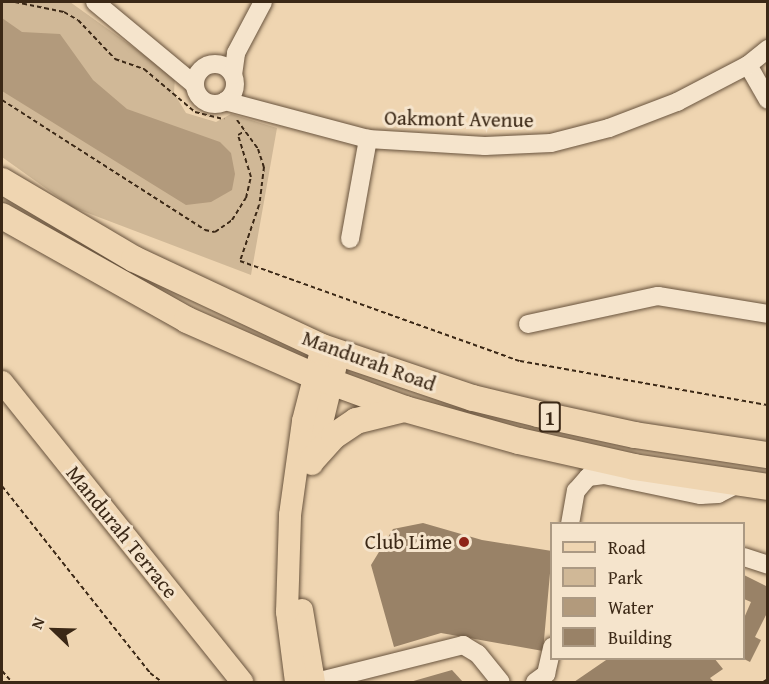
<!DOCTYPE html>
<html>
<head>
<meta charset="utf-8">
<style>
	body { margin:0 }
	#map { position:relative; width:769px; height:684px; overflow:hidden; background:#efd5b1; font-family:"Gentium Book Plus",serif }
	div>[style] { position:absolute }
	.green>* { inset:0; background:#d0b897 }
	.water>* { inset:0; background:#b29a7c }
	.building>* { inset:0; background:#998267 }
	.path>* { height:2px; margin-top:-1px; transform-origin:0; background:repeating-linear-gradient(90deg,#3b2816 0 4.5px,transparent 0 7.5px) }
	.roads { filter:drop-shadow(0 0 2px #68533d) drop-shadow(0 0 2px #68533d) }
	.minor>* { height:18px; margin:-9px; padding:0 9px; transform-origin:9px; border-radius:9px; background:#f5e4cc }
	.minor>.ring { margin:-9px; padding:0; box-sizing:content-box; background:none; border:18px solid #f5e4cc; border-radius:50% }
	.major>* { height:22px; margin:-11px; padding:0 11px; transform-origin:11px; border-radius:11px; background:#efd5b1 }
	.highway>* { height:26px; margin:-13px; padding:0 13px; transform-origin:13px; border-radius:13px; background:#efd5b1 }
	.dots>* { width:16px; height:16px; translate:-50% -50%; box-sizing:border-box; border:3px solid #f5e4cc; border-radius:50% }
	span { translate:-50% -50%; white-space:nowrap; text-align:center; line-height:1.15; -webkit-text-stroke:6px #f5e4cc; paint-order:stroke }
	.shield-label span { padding:2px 4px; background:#f5e4cc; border:2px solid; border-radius:4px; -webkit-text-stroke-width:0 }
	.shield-label { font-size:20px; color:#3b2816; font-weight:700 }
	.street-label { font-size:21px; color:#3b2816 }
	.poi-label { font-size:21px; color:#3b2816 }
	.right { translate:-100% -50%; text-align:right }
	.frame { position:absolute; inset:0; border:3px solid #3b2816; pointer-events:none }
	.legend { position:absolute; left:550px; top:522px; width:195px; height:138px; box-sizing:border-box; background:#f5e4cc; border:2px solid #ab9983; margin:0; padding:8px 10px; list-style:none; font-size:18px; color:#3b2816 }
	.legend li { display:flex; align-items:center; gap:12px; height:30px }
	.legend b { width:30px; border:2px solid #ab9983 }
	.north { position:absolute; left:24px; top:600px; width:60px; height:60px; -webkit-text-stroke:4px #f5e4cc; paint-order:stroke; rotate:293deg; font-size:16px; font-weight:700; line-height:24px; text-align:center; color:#3b2816 }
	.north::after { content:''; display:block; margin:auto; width:21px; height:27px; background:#3b2816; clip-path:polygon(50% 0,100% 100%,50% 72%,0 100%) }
</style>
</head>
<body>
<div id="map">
	<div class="green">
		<div style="clip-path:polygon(2px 2px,70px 2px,175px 77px,174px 93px,186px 113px,216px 122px,231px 114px,277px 128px,251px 275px,72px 207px,2px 157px)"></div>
	</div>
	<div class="water">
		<div style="clip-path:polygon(2px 18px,22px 32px,60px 34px,93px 80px,127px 109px,220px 142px,231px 153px,235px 174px,232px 190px,211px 202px,186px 205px,2px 91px)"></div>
	</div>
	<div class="building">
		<div style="clip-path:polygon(423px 523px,482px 540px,552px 551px,543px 651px,441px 633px,394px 647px,371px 565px,393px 529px)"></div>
		<div style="clip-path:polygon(744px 575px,768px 587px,768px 611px,755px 637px,761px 640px,750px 662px,744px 659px,744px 618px,751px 602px,744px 599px)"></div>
		<div style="clip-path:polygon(609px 658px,714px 658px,723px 669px,710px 678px,714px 682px,574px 682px)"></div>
		<div style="clip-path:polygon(452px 670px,463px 682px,410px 682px)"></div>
	</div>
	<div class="path">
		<div style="left:15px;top:2px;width:50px;rotate:11.5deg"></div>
		<div style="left:64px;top:12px;width:16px;rotate:30deg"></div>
		<div style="left:78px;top:20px;width:54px;rotate:46.5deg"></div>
		<div style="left:115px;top:59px;width:31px;rotate:19deg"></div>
		<div style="left:144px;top:69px;width:67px;rotate:40.1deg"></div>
		<div style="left:195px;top:112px;width:30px;rotate:14deg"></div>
		<div style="left:2px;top:100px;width:241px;rotate:32.6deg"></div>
		<div style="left:205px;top:230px;width:10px;rotate:11deg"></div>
		<div style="left:215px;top:232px;width:21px;rotate:-35deg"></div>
		<div style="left:232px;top:220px;width:26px;rotate:-58deg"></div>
		<div style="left:246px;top:198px;width:22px;rotate:-77deg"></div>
		<div style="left:251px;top:177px;width:44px;rotate:-107.2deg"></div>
		<div style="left:238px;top:135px;width:8px;rotate:-30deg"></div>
		<div style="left:237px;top:120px;width:36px;rotate:54deg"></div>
		<div style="left:258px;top:149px;width:19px;rotate:72deg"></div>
		<div style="left:264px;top:167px;width:38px;rotate:97deg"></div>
		<div style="left:259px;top:205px;width:59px;rotate:108.7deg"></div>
		<div style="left:240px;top:261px;width:297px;rotate:19.7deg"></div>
		<div style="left:520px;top:361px;width:252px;rotate:10.1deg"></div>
		<div style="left:2px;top:486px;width:238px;rotate:51.6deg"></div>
		<div style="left:150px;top:673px;width:15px;rotate:37deg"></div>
		<div style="left:2px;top:671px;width:15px;rotate:48deg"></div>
		<div style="left:763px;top:682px;width:6px;rotate:-31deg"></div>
	</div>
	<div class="roads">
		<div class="minor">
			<div style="left:95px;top:2px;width:130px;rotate:39.7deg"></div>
			<div class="ring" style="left:195px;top:64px;width:22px;height:22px"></div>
			<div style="left:748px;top:65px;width:40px;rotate:60.3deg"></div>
			<div style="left:233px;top:75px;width:22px;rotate:-82deg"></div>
			<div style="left:236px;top:53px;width:58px;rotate:-62.1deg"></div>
			<div style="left:225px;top:101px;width:148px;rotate:14.9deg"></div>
			<div style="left:368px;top:139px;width:117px;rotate:3.4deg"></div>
			<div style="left:485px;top:146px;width:66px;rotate:-2.6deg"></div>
			<div style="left:551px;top:143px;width:60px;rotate:-14.5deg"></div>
			<div style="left:609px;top:128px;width:73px;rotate:-20.9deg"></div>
			<div style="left:677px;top:102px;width:80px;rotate:-27.5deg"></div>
			<div style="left:748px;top:65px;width:26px;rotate:-39deg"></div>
			<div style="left:350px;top:239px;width:102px;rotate:-79.8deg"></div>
			<div style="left:528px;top:324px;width:133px;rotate:-12.2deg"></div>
			<div style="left:658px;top:296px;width:111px;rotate:9.3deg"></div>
			<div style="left:570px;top:524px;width:34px;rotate:-80deg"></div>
			<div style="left:576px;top:491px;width:18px;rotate:-49deg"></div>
			<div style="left:588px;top:477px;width:16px;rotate:-7deg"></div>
			<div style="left:604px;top:475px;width:99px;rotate:11.7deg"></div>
			<div style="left:701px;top:495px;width:17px;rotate:-3deg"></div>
			<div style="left:718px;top:494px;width:22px;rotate:-27deg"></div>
			<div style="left:744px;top:557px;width:25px;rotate:18deg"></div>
			<div style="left:316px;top:682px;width:152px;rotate:-14.1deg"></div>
			<div style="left:463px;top:645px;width:17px;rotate:31deg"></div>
			<div style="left:478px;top:654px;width:36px;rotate:51deg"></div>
			<div style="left:535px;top:682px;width:14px;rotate:-36deg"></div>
			<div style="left:546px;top:674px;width:28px;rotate:-77deg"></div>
		</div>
		<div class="major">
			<div style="left:2px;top:382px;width:384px;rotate:51.3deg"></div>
			<div style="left:312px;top:464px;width:115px;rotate:-76.4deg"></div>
			<div style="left:302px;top:610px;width:73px;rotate:80.5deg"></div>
			<div style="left:296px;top:682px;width:71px;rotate:-97.3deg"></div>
			<div style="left:287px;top:612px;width:97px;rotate:-88.2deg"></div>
			<div style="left:290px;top:515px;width:95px;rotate:-82.1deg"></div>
			<div style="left:303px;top:421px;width:76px;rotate:-75.6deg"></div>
		</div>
		<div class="highway">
			<div style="left:2px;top:181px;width:153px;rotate:30.6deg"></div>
			<div style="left:134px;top:259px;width:208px;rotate:25.1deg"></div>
			<div style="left:322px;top:347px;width:159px;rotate:18.7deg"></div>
			<div style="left:473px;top:398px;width:67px;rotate:13.8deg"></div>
			<div style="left:538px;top:414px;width:99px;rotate:12.2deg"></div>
			<div style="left:635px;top:435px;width:134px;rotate:8.6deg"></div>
			<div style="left:2px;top:216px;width:212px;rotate:29.3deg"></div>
			<div style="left:187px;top:320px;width:137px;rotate:23.7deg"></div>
			<div style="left:312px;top:375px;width:99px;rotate:20.1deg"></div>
			<div style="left:405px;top:409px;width:118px;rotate:15.7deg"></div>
			<div style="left:519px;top:441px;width:118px;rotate:12.7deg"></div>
			<div style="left:634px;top:467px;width:135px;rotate:8.5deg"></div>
			<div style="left:313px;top:459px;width:31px;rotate:-48deg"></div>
			<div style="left:334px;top:436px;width:27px;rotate:-34deg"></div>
			<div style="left:356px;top:421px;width:49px;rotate:-14deg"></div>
		</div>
	</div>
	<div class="dots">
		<div style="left:464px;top:542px;background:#8f2418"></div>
	</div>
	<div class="shield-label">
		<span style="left:550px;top:417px">1</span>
	</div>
	<div class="street-label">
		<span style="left:459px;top:119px;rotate:1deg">Oakmont Avenue</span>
		<span style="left:369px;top:361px;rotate:20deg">Mandurah Road</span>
		<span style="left:122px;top:532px;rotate:51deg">Mandurah Terrace</span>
	</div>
	<div class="poi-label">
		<span class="right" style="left:452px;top:542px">Club Lime</span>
	</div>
	<div class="frame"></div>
	<ul class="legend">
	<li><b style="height:8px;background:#efd5b1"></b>Road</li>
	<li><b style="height:16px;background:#d0b897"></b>Park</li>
	<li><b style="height:16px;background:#b29a7c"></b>Water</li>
	<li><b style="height:16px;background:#998267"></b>Building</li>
	</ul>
	<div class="north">N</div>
</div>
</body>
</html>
